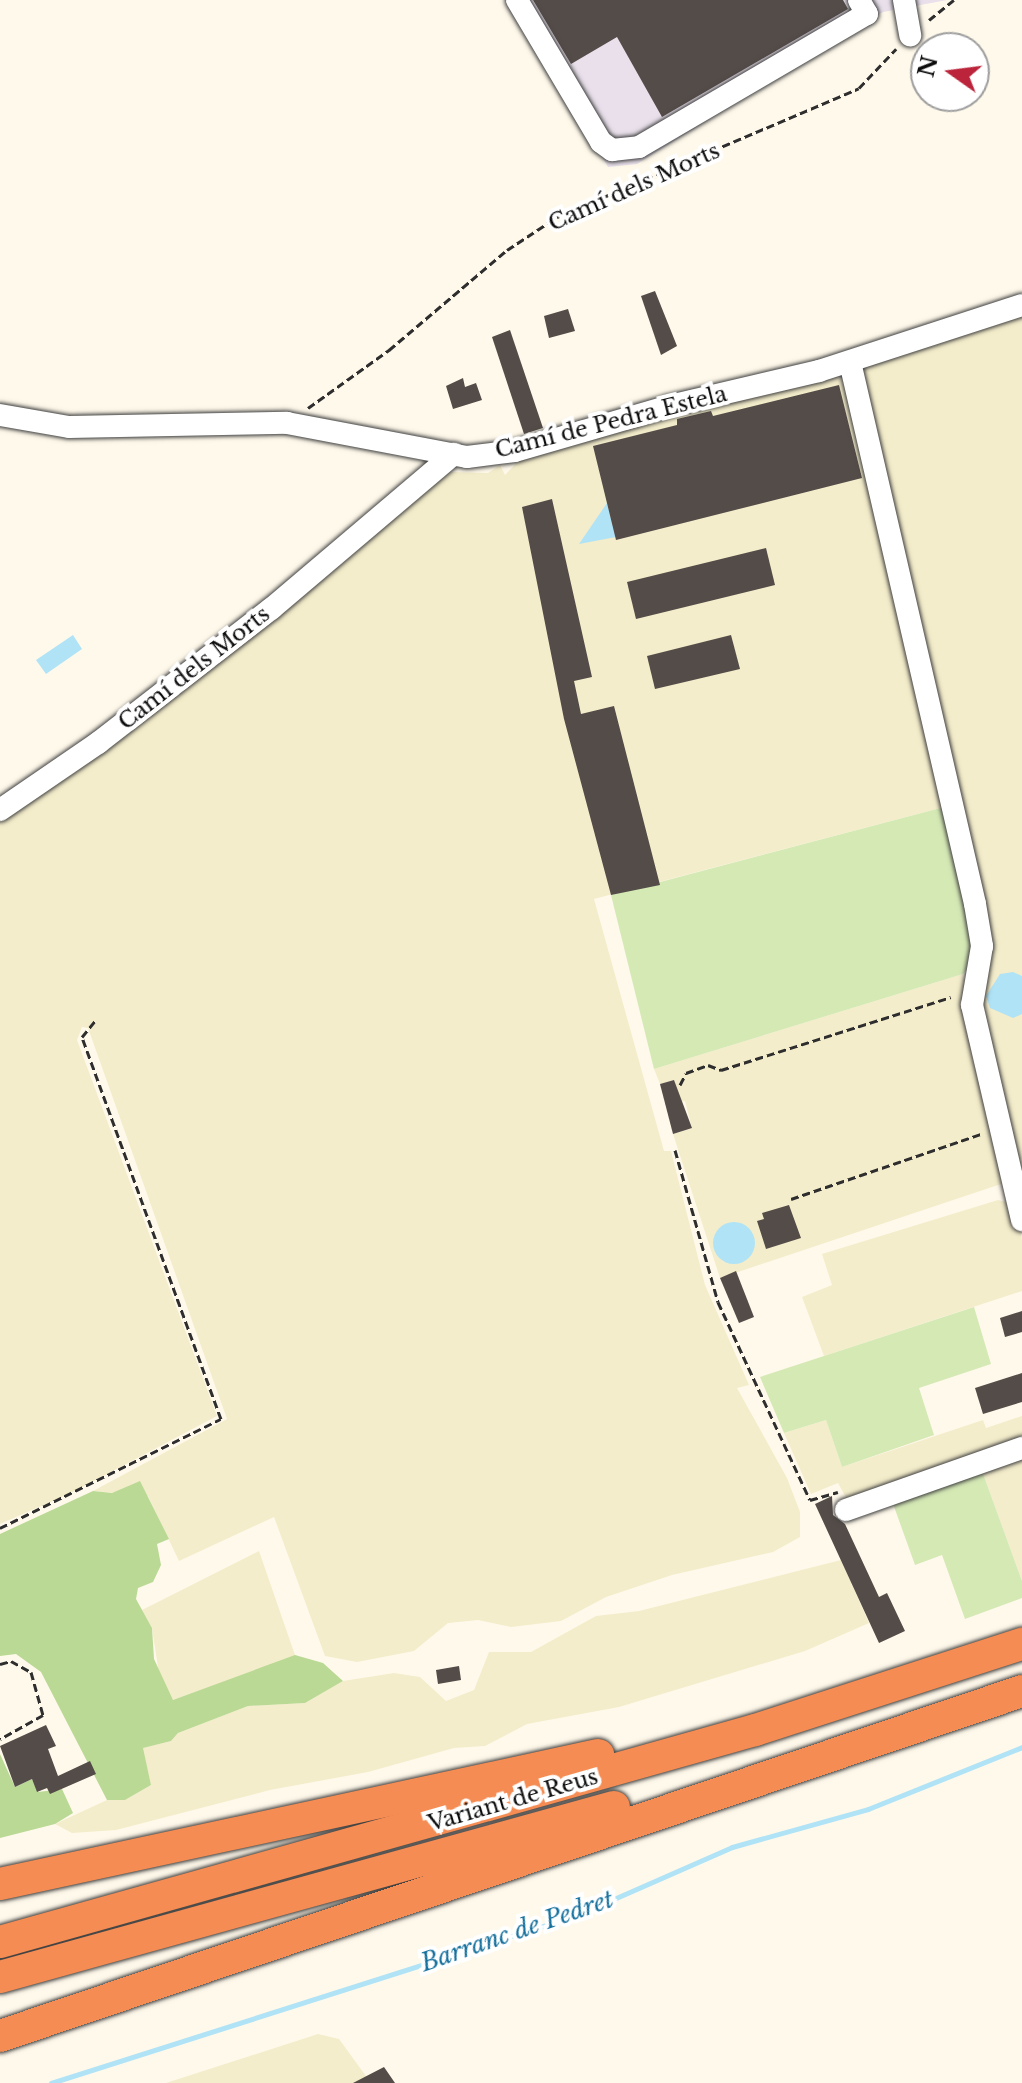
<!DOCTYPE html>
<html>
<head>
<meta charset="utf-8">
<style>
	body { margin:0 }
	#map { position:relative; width:1022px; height:2083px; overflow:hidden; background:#fff9eb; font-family:"Libre Baskerville",serif }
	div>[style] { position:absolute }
	.industrial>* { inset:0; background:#e9e0eb }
	.farmland>* { inset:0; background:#f4edcb }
	.green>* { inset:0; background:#d5e9b5 }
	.forest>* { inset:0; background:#bad994 }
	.water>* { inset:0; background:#b0e3f6 }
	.round { border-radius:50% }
	.stream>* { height:5px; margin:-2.5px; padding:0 2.5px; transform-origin:2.5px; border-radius:2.5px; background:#b0e3f6 }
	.building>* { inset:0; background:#544c48 }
	.path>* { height:3px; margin-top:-1.5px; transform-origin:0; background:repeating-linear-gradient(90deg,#2e2e2e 0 8px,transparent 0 12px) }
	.roads { filter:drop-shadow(0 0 2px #3f3f3f) drop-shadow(0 0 2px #3f3f3f) }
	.minor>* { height:22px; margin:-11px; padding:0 11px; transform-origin:11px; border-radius:11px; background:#fff }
	.highway>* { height:32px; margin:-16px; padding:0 16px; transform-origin:16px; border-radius:16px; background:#f58c53 }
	span { translate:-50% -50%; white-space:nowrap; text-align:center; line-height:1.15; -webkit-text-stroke:8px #fff; paint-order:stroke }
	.street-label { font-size:22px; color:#0c0c0c }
	.water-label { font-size:24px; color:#16709d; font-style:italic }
	.north { position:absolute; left:910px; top:32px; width:80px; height:80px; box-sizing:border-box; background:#fff; border:2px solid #9e9e9e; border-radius:50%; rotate:284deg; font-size:22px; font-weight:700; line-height:32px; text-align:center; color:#0c0c0c }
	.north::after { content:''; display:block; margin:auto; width:28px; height:36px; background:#bb243b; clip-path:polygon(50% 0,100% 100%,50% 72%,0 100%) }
</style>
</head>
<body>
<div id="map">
	<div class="industrial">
		<div style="clip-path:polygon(509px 0,947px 0,883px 12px,637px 164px,608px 167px)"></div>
	</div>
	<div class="farmland">
		<div style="clip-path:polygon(1022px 315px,1022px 1189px,978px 1004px,859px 367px)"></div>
		<div style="clip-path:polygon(833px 374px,851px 387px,948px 806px,594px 899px,664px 1151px,671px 1151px,705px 1285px,749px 1385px,737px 1388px,787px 1478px,800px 1512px,800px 1537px,773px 1552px,672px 1575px,606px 1597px,561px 1621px,511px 1627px,478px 1620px,448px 1623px,414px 1651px,357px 1662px,325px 1656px,274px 1517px,179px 1561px,148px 1496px,93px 1491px,227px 1419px,88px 1028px,82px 1027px,77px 1040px,217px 1416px,71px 1493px,0 1524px,0 817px,451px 472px,488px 473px,500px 465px,505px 475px,525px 454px)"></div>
		<div style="clip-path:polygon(963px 974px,1007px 1182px,720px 1278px,673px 1134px,692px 1128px,685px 1101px,680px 1102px,674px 1080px,660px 1084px,654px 1069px)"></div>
		<div style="clip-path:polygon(998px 1200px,1014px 1204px,1022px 1239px,1022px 1291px,824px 1356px,802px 1297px,832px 1285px,822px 1254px)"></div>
		<div style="clip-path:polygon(1022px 1416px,1022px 1441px,849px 1503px,838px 1483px,811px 1494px,784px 1433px,826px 1420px,842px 1467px,983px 1420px,986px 1428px)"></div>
		<div style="clip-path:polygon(1022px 1454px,1022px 1581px,981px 1468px)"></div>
		<div style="clip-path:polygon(259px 1551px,296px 1658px,173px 1700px,160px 1680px,152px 1628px,142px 1610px)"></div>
		<div style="clip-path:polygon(841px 1560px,869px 1623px,805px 1651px,619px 1707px,527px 1724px,485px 1746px,454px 1748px,368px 1772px,270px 1790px,116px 1830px,72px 1833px,55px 1824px,107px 1800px,125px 1800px,151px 1785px,142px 1748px,171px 1741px,178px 1733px,248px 1706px,305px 1703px,343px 1681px,394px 1673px,420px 1677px,446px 1701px,474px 1690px,489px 1652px,531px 1652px,596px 1616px,639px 1611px)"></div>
		<div style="clip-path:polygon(318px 2034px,339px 2039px,371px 2083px,166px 2083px)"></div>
	</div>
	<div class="green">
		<div style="clip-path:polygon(948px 806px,977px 958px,963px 974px,654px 1069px,611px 895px)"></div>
		<div style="clip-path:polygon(974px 1307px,991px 1364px,919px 1388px,934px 1435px,842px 1467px,826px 1420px,784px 1433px,760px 1377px)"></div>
		<div style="clip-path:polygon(981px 1468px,1022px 1581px,1022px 1598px,965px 1619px,942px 1555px,915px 1565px,892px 1501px)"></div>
	</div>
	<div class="forest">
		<div style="clip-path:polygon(140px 1481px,169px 1539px,157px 1544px,161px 1565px,153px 1582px,138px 1588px,136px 1599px,152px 1628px,154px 1659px,173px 1700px,295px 1655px,323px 1663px,343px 1681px,305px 1703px,248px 1706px,178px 1733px,171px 1741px,143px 1748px,151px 1785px,125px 1800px,107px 1800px,41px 1672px,16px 1654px,0 1656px,0 1534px,93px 1491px,112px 1493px)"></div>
		<div style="clip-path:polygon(0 1754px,15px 1787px,32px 1779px,38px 1792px,62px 1789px,73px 1813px,55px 1824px,0 1838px)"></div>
	</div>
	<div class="water">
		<div style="clip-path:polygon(607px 503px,616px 537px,579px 544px)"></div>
		<div style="clip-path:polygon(73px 635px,82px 649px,46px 674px,36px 660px)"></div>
		<div style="clip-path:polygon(1013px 972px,1022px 976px,1022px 1014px,1013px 1018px,990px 1008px,986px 996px,1000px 974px)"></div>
		<div class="round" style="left:713px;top:1222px;width:42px;height:42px"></div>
	</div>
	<div class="stream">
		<div style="left:51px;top:2083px;width:550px;rotate:-17.68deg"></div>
		<div style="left:575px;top:1916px;width:171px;rotate:-23.7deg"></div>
		<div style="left:732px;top:1847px;width:141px;rotate:-15.6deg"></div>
		<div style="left:868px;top:1809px;width:166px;rotate:-21.9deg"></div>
	</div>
	<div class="building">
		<div style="clip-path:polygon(533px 0,843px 0,848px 9px,662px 117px,617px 37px,571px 64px)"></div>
		<div style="clip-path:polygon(655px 291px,677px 346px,661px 355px,641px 296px)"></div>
		<div style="clip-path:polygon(568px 309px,575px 331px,549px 338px,544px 316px)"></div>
		<div style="clip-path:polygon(510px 330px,543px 428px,524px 434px,492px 337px)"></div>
		<div style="clip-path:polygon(463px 378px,465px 387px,476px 383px,482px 400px,453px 409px,446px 386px)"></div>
		<div style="clip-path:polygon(839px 385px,862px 478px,616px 540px,593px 446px,677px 425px,677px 419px,711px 411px,713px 416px)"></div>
		<div style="clip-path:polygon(552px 499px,592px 677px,574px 681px,581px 714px,614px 706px,660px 885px,611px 895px,564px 719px,522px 507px)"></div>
		<div style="clip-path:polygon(766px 548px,775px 585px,636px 619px,627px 582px)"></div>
		<div style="clip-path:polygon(731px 635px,740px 669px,655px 689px,647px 656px)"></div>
		<div style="clip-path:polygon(674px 1080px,692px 1128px,673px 1134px,660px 1084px)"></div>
		<div style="clip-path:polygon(789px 1205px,801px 1238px,766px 1249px,757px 1221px,764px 1219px,762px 1213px)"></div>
		<div style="clip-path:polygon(736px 1271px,754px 1317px,739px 1323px,720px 1278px)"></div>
		<div style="clip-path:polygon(1022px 1311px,1022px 1332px,1005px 1337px,1000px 1318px)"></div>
		<div style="clip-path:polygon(1022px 1373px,1022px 1402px,983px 1414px,975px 1388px)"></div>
		<div style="clip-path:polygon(832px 1496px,833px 1515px,845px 1524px,879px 1597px,887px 1593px,905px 1631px,879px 1643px,815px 1504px)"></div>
		<div style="clip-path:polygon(459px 1666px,461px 1680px,438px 1684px,436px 1670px)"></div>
		<div style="clip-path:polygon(46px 1725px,56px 1746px,48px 1749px,58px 1776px,90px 1761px,96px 1774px,50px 1794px,47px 1788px,37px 1792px,32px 1779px,15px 1787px,0 1746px)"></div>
		<div style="clip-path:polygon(384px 2067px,395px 2083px,353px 2083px)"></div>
	</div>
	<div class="path">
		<div style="left:929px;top:20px;width:32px;rotate:-39deg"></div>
		<div style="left:308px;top:408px;width:100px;rotate:-35.6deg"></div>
		<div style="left:389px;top:350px;width:155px;rotate:-40.3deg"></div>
		<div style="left:507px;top:250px;width:60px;rotate:-33.4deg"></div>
		<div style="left:557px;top:217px;width:328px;rotate:-23.1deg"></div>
		<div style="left:859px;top:88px;width:54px;rotate:-46.5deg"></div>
		<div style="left:680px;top:1085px;width:13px;rotate:-63deg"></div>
		<div style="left:686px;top:1073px;width:23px;rotate:-20deg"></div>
		<div style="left:708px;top:1065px;width:14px;rotate:21deg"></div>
		<div style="left:721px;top:1070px;width:241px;rotate:-17.6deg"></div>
		<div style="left:675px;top:1150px;width:158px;rotate:74.2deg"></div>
		<div style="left:718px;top:1302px;width:218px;rotate:65.1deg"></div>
		<div style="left:810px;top:1500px;width:29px;rotate:-16deg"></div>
		<div style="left:791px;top:1199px;width:201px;rotate:-18.9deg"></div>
		<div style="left:0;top:1528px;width:246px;rotate:-26.3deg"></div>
		<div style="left:221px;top:1419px;width:407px;rotate:-110deg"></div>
		<div style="left:82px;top:1037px;width:22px;rotate:-51deg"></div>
		<div style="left:0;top:1664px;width:11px;rotate:-15deg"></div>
		<div style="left:11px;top:1661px;width:23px;rotate:29deg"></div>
		<div style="left:31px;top:1672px;width:45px;rotate:74.4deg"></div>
		<div style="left:43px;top:1715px;width:49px;rotate:150.8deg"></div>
	</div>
	<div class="roads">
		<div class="minor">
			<div style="left:517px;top:0;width:165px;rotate:59.4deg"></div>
			<div style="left:601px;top:142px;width:14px;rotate:36deg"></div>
			<div style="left:612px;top:150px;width:27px;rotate:-6deg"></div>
			<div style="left:639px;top:147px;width:264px;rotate:-30.3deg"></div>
			<div style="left:867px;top:14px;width:16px;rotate:-120deg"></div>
			<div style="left:904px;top:0;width:36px;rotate:80deg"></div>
			<div style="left:850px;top:362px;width:556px;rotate:77.01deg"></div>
			<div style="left:975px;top:904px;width:43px;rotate:80.5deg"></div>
			<div style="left:982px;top:946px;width:60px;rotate:99.6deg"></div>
			<div style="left:972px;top:1005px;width:221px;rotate:76.9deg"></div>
			<div style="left:0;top:415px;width:70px;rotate:9.9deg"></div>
			<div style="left:69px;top:427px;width:218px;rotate:-1.1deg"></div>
			<div style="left:287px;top:423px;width:183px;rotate:10.7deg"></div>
			<div style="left:467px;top:457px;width:48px;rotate:-7.1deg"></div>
			<div style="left:515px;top:451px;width:161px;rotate:-16.2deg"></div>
			<div style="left:670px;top:406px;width:153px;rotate:-13.2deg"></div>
			<div style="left:819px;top:371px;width:213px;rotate:-18deg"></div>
			<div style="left:0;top:810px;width:119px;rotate:-34.4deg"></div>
			<div style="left:98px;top:743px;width:219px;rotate:-37.8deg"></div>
			<div style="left:271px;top:609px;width:240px;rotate:-40.3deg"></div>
			<div style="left:846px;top:1510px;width:187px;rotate:-19.4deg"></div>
		</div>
		<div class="highway">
			<div style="left:0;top:1884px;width:612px;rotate:-12.17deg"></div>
			<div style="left:0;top:1942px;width:784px;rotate:-15.68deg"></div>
			<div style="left:755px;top:1730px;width:281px;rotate:-17.9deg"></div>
			<div style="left:0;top:1977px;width:637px;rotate:-15.48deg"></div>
			<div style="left:0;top:2036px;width:1079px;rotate:-18.65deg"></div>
		</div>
	</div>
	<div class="street-label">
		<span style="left:634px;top:187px;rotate:-24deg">Camí dels Morts</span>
		<span style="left:611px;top:422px;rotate:-14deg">Camí de Pedra Estela</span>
		<span style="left:194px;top:668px;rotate:-38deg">Camí dels Morts</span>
		<span style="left:513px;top:1800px;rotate:-16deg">Variant de Reus</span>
	</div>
	<div class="water-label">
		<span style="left:517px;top:1931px;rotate:-19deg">Barranc de Pedret</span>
	</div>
	<div class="north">N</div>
</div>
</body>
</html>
